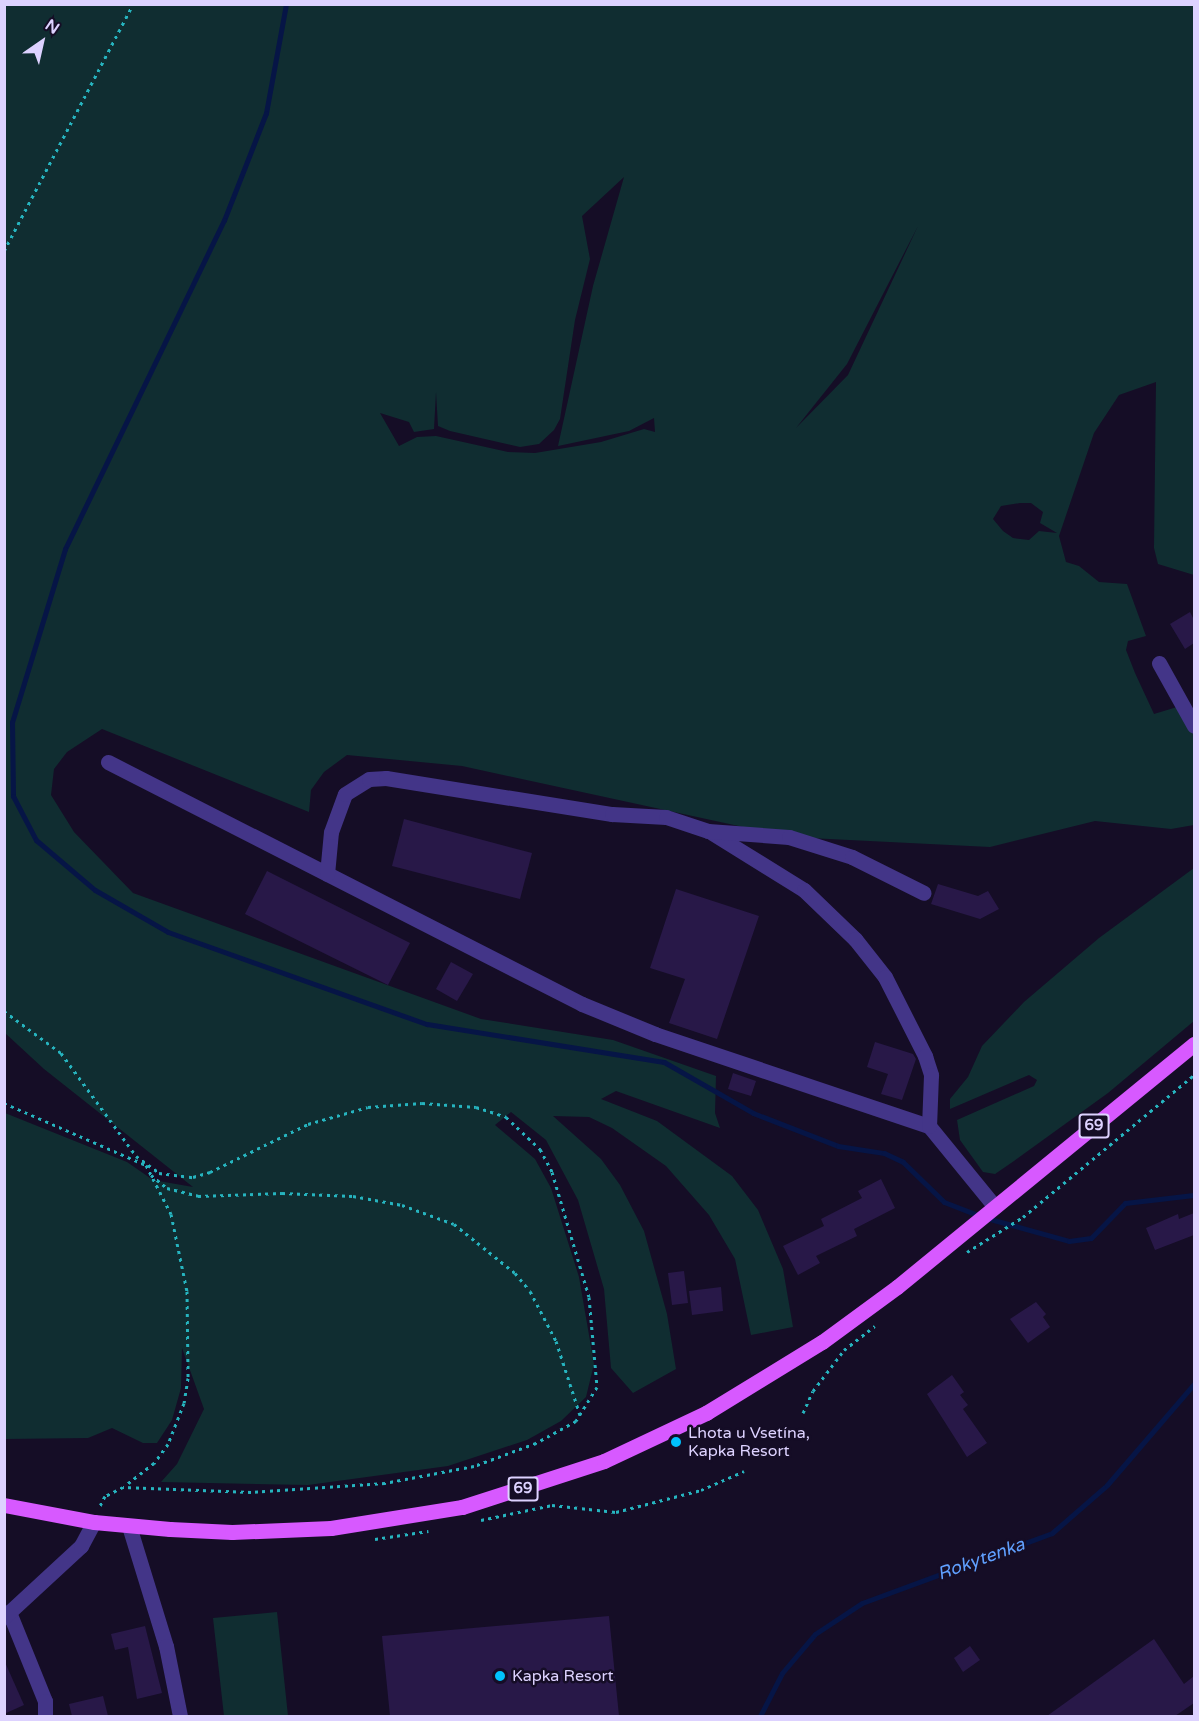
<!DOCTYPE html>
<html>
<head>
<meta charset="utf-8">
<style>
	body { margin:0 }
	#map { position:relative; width:1199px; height:1721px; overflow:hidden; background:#150d26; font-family:"Varela Round",sans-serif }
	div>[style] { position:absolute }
	.green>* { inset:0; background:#102d31 }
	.stream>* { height:5px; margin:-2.5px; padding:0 2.5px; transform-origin:2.5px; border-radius:2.5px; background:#061546 }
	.building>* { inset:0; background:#281848 }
	.path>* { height:3px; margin-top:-1.5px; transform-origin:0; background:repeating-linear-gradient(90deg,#26b4bf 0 3px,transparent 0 7.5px) }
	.minor>* { height:15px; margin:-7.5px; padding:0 7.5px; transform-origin:7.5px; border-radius:7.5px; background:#433588 }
	.major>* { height:15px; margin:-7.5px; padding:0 7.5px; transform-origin:7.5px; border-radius:7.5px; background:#d759ff }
	.dots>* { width:16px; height:16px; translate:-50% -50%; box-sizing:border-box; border:3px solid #150d26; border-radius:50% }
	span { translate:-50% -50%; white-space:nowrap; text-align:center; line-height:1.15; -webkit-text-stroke:5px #150d26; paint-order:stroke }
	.shield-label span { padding:2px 4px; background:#150d26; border:2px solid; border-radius:4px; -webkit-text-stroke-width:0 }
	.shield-label { font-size:15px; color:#ddd2ff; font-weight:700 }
	.poi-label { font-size:16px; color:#ddd2ff }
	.left { translate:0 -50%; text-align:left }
	.water-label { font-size:18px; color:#60a0ff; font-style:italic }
	.frame { position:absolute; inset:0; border:6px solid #ddd2ff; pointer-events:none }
	.north { position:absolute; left:12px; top:12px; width:60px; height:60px; -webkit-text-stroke:4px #150d26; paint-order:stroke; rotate:34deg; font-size:16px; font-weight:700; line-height:24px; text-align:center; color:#ddd2ff }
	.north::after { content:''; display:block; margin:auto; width:21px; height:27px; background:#ddd2ff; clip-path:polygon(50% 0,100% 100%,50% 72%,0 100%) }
</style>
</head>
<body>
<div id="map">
	<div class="green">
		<div style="clip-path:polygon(evenodd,4px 5px,1194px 5px,1194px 575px,1158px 564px,1154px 548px,1156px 382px,1119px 395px,1094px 433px,1059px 536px,1066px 562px,1079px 566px,1099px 582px,1127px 584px,1146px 636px,1128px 641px,1126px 650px,1135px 673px,1154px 714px,1177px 707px,1194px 736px,1194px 825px,1171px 829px,1095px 821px,990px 847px,789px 837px,462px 766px,347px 755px,324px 772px,311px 790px,309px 812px,102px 729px,67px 752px,54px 769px,51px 795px,74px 832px,133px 893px,481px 1019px,613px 1040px,716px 1076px,715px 1113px,720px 1128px,616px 1091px,601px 1099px,657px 1121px,732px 1176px,758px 1210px,783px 1269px,793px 1327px,751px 1335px,735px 1259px,709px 1215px,666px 1166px,612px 1128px,589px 1117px,553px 1116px,601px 1159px,620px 1185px,644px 1231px,667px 1314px,676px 1369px,633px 1393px,611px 1368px,604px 1289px,578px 1200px,546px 1140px,511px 1112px,495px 1125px,535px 1159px,551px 1188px,579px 1277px,594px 1364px,586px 1397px,561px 1421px,527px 1440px,448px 1466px,308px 1485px,161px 1482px,177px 1464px,204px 1409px,182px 1348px,181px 1388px,172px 1420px,157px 1443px,143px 1443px,112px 1428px,88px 1438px,5px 1439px,5px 1113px,127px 1162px,153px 1180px,193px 1187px,44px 1069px,5px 1033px,4px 5px,624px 177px,593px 286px,558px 446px,629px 431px,654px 418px,655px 432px,644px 429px,601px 442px,535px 453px,508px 452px,436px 436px,417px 437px,399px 446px,380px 413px,409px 422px,414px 432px,434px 429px,436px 392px,438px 426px,450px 431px,520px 447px,539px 444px,554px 430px,560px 419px,575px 320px,590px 259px,582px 216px,624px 177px,4px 5px,918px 226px,848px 375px,796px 428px,847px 364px,918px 226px,4px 5px,1020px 503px,1031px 503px,1043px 512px,1040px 523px,1057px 533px,1039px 531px,1029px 540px,1013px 538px,1003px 531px,993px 519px,1001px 506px,1020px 503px)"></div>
		<div style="clip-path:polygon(1194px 868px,1194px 1021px,1108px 1093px,1014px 1161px,995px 1174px,983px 1172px,960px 1140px,957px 1120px,1034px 1086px,1037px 1080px,1029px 1075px,950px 1109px,950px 1099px,968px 1077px,982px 1046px,1024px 1002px,1099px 938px)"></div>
		<div style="clip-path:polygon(277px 1612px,288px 1716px,224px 1716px,213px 1618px)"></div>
	</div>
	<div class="stream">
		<div style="left:286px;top:4px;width:111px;rotate:100.4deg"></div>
		<div style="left:266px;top:113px;width:115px;rotate:111.4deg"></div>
		<div style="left:224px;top:220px;width:365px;rotate:115.8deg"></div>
		<div style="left:65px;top:549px;width:181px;rotate:107deg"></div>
		<div style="left:12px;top:722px;width:74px;rotate:89.2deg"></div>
		<div style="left:13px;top:796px;width:50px;rotate:62.4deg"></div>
		<div style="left:36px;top:840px;width:77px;rotate:40.3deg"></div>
		<div style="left:95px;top:890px;width:84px;rotate:29.9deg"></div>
		<div style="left:168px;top:932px;width:275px;rotate:19.6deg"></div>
		<div style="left:427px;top:1024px;width:240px;rotate:9.1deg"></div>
		<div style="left:664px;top:1062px;width:103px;rotate:29.8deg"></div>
		<div style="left:753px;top:1113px;width:91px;rotate:21.2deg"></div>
		<div style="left:838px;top:1146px;width:47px;rotate:8.7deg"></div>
		<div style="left:884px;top:1153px;width:21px;rotate:25deg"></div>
		<div style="left:903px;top:1162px;width:57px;rotate:44.3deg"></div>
		<div style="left:944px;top:1202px;width:42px;rotate:21deg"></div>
		<div style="left:983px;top:1217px;width:89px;rotate:15.6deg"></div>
		<div style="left:1069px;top:1241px;width:22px;rotate:-8deg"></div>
		<div style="left:1091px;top:1238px;width:49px;rotate:-45.8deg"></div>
		<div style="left:1125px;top:1203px;width:69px;rotate:-6.6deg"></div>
		<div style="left:760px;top:1716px;width:48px;rotate:-62.9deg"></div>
		<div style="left:782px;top:1673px;width:51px;rotate:-49.8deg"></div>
		<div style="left:815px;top:1634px;width:56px;rotate:-33.4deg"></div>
		<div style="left:862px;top:1603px;width:202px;rotate:-20.2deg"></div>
		<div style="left:1052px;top:1533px;width:73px;rotate:-41.1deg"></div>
		<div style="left:1107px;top:1485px;width:133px;rotate:-49.3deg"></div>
	</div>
	<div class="building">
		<div style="clip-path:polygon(1190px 612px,1194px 620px,1194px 643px,1185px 649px,1170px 624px)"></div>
		<div style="clip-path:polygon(404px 819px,532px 853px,520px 899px,392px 866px)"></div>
		<div style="clip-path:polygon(267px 871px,410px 943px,388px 985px,245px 914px)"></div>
		<div style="clip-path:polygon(938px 884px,978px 896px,988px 891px,999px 909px,980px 919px,931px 904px)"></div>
		<div style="clip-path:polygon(676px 889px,759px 916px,717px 1039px,669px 1023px,685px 979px,650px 968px)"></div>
		<div style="clip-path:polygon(451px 962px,473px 974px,457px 1001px,436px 989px)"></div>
		<div style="clip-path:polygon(875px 1042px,913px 1054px,916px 1059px,902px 1100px,881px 1094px,888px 1074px,867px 1067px)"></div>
		<div style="clip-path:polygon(733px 1073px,756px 1081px,751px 1096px,728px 1089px)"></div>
		<div style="clip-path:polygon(881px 1179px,895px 1208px,854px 1229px,857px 1236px,816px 1256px,820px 1263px,798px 1275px,783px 1246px,824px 1226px,821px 1219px,862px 1198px,858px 1191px)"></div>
		<div style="clip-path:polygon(1194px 1213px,1194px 1235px,1155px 1250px,1146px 1228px,1178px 1214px,1179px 1219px)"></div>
		<div style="clip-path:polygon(684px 1271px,688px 1303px,672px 1305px,668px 1273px)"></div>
		<div style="clip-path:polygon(721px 1287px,723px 1311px,692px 1315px,689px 1291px)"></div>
		<div style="clip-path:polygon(1036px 1302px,1046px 1314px,1043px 1317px,1050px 1327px,1028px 1343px,1010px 1319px)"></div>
		<div style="clip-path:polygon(952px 1375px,964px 1392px,960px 1395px,968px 1405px,963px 1409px,987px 1443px,967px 1457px,927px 1394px)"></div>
		<div style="clip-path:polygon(609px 1616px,619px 1716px,390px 1716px,382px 1636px)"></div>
		<div style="clip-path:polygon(145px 1626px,162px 1693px,137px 1699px,128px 1647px,115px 1650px,111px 1634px)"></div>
		<div style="clip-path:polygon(1154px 1639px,1184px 1684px,1194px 1676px,1194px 1703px,1175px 1716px,1047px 1716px)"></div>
		<div style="clip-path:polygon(970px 1646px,980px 1660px,963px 1672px,954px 1658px)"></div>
		<div style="clip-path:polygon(4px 1660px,24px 1705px,4px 1714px)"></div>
		<div style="clip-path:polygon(103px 1696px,108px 1716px,72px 1716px,69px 1704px)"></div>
	</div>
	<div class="path">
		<div style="left:4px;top:251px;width:279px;rotate:-62.4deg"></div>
		<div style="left:4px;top:1011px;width:71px;rotate:36.4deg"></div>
		<div style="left:61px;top:1053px;width:127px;rotate:53.9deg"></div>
		<div style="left:136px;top:1156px;width:29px;rotate:36deg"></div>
		<div style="left:159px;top:1173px;width:34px;rotate:7deg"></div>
		<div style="left:193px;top:1177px;width:18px;rotate:-16deg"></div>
		<div style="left:210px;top:1172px;width:109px;rotate:-26.1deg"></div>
		<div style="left:308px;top:1124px;width:62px;rotate:-15.8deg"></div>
		<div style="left:368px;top:1107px;width:54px;rotate:-4.2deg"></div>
		<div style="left:422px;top:1103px;width:54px;rotate:4.2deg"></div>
		<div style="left:476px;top:1107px;width:32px;rotate:18deg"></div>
		<div style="left:506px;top:1117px;width:47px;rotate:43.3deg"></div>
		<div style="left:540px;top:1149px;width:26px;rotate:62deg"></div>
		<div style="left:552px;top:1172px;width:130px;rotate:73.5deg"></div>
		<div style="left:589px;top:1297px;width:90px;rotate:84.9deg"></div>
		<div style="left:597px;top:1387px;width:40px;rotate:122deg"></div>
		<div style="left:576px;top:1421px;width:46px;rotate:151.2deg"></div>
		<div style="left:536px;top:1443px;width:66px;rotate:159.6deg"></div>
		<div style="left:474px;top:1466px;width:91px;rotate:169.2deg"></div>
		<div style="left:385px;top:1483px;width:134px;rotate:176.2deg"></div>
		<div style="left:251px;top:1492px;width:128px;rotate:-177.8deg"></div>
		<div style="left:123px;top:1487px;width:20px;rotate:153deg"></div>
		<div style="left:105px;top:1496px;width:13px;rotate:117deg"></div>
		<div style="left:4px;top:1103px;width:155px;rotate:23.6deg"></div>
		<div style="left:146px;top:1165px;width:55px;rotate:63deg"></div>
		<div style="left:171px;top:1214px;width:79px;rotate:78.3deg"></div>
		<div style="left:187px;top:1291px;width:87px;rotate:89.3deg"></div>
		<div style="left:188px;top:1378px;width:25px;rotate:99deg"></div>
		<div style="left:184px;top:1403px;width:44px;rotate:111.3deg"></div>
		<div style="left:168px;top:1444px;width:24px;rotate:126deg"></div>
		<div style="left:154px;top:1463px;width:37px;rotate:142deg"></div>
		<div style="left:151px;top:1175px;width:21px;rotate:39deg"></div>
		<div style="left:167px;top:1188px;width:32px;rotate:14deg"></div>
		<div style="left:198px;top:1196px;width:84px;rotate:-2deg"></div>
		<div style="left:282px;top:1193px;width:71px;rotate:2.4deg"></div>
		<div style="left:353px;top:1196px;width:50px;rotate:10.4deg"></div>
		<div style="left:402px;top:1205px;width:55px;rotate:20.1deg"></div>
		<div style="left:454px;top:1224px;width:78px;rotate:38.8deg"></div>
		<div style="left:515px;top:1273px;width:23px;rotate:50deg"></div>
		<div style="left:530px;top:1291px;width:56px;rotate:62.5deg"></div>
		<div style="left:556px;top:1341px;width:78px;rotate:72deg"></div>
		<div style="left:967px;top:1252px;width:66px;rotate:-32deg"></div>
		<div style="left:1023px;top:1217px;width:222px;rotate:-39.7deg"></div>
		<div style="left:803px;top:1413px;width:24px;rotate:-66deg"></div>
		<div style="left:813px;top:1391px;width:51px;rotate:-52.9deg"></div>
		<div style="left:844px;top:1350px;width:39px;rotate:-38deg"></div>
		<div style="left:481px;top:1520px;width:73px;rotate:-11.9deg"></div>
		<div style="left:552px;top:1505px;width:64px;rotate:6.2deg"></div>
		<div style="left:616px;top:1512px;width:88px;rotate:-14.5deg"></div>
		<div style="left:701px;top:1490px;width:47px;rotate:-23.8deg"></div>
		<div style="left:375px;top:1539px;width:54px;rotate:-8.6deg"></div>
	</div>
	<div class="minor">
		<div style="left:1159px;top:663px;width:72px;rotate:60.9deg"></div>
		<div style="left:108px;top:762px;width:532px;rotate:27.05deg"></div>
		<div style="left:582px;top:1004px;width:79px;rotate:22.3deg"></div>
		<div style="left:655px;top:1034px;width:289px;rotate:18.6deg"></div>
		<div style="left:929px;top:1126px;width:104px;rotate:50.8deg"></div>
		<div style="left:712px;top:833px;width:108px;rotate:31.8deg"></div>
		<div style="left:804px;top:890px;width:71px;rotate:43.9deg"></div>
		<div style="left:855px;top:939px;width:48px;rotate:51.7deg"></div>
		<div style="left:885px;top:977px;width:89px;rotate:63.1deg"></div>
		<div style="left:925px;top:1056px;width:20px;rotate:72deg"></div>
		<div style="left:931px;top:1075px;width:51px;rotate:92.2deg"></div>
		<div style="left:327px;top:874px;width:42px;rotate:-84.6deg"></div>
		<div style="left:331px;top:832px;width:40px;rotate:-69.8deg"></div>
		<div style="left:345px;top:794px;width:28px;rotate:-32deg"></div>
		<div style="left:369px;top:779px;width:17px;rotate:-3deg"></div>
		<div style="left:386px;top:778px;width:229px;rotate:9.1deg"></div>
		<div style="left:612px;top:814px;width:54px;rotate:3.2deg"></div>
		<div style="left:666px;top:817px;width:44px;rotate:18.4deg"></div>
		<div style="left:708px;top:831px;width:81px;rotate:4.2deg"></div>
		<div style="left:789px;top:837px;width:66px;rotate:17.6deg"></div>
		<div style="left:852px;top:857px;width:80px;rotate:26.6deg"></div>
		<div style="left:129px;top:1526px;width:126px;rotate:72.9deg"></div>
		<div style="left:166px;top:1646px;width:71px;rotate:78.7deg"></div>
		<div style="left:9px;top:1612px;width:96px;rotate:68deg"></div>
		<div style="left:45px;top:1701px;width:15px;rotate:90deg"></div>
		<div style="left:4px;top:1617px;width:105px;rotate:-42.7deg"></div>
		<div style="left:81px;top:1546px;width:27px;rotate:-62deg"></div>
	</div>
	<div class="major">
		<div style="left:4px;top:1505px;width:92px;rotate:10.7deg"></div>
		<div style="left:94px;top:1522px;width:76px;rotate:5.3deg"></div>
		<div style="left:170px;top:1529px;width:62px;rotate:2.8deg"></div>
		<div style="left:232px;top:1532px;width:99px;rotate:-2.3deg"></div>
		<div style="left:331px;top:1528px;width:133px;rotate:-9.1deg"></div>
		<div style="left:462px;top:1507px;width:149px;rotate:-17.9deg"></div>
		<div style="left:604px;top:1461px;width:113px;rotate:-25.2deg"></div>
		<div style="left:706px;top:1413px;width:136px;rotate:-31.5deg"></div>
		<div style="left:822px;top:1342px;width:93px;rotate:-36.3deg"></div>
		<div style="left:897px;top:1287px;width:384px;rotate:-39.3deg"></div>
	</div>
	<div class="dots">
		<div style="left:676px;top:1442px;background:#00c2fd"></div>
		<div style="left:500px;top:1676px;background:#00c2fd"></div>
	</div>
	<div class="shield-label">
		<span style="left:1094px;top:1126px">69</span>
		<span style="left:523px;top:1489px">69</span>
	</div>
	<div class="poi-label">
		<span class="left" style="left:688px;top:1442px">Lhota u Vsetína,<br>Kapka Resort</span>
		<span class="left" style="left:512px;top:1676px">Kapka Resort</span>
	</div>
	<div class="water-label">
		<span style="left:981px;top:1559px;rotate:-20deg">Rokytenka</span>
	</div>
	<div class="frame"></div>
	<div class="north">N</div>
</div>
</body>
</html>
